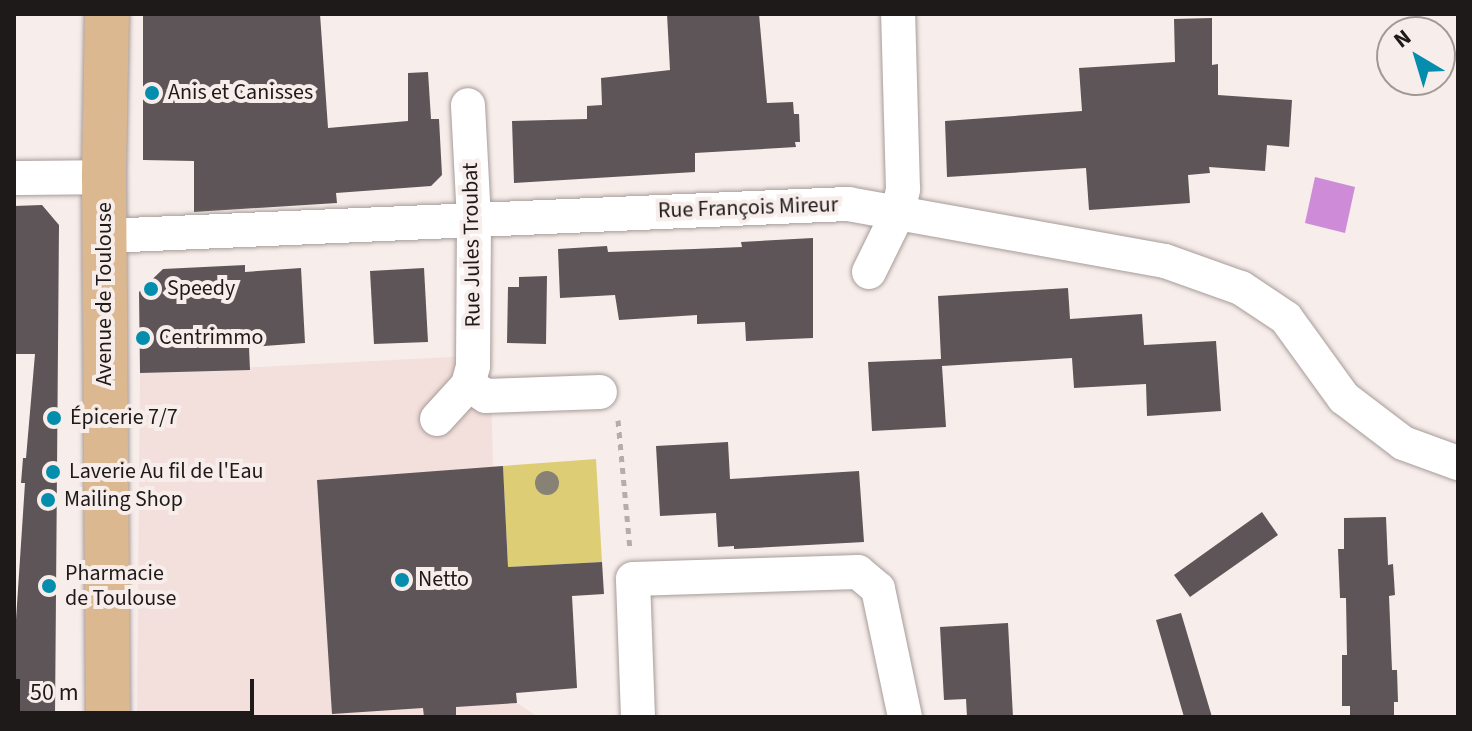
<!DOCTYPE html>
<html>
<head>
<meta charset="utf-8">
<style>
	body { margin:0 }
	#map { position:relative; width:1472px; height:731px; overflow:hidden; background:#f7edea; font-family:"Source Sans 3",sans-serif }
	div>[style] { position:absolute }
	.built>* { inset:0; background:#f3dfdb }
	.green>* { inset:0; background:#ddcd74 }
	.water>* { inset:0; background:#ce8bd7 }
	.building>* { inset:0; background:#5d5557 }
	.path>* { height:5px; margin-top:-2.5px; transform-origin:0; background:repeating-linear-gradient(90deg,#b5adaa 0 6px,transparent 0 12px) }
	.roads { filter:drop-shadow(0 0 2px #a69c9a) drop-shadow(0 0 2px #a69c9a) }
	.minor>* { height:34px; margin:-17px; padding:0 17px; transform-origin:17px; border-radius:17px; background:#fff }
	.major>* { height:44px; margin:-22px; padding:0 22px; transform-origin:22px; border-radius:22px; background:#dcb891 }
	.trees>* { width:24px; height:24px; margin:-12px; border-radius:50%; background:#888276 }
	.dots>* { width:22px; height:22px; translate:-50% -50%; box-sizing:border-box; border:4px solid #f7edea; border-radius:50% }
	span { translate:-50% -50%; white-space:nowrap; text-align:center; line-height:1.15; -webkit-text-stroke:8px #f7edea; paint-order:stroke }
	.poi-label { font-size:22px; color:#1e1a19 }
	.left { translate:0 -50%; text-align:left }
	.street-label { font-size:22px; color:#1e1a19 }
	.frame { position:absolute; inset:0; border:16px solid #1e1a19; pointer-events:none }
	.north { position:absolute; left:1376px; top:16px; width:80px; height:80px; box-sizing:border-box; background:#f7edea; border:2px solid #a09996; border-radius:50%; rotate:322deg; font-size:22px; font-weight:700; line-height:32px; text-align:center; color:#1e1a19 }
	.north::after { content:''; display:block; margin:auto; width:28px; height:36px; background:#048dac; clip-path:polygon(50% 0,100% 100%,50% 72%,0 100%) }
	.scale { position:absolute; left:16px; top:679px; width:238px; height:36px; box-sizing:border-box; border:4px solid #1e1a19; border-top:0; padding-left:10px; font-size:24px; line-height:28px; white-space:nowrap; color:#1e1a19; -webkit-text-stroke:6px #f7edea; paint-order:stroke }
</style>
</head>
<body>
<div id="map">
	<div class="built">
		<div style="clip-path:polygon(490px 355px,493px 466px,503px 466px,506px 532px,469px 534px,514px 666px,517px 703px,538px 717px,137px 717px,140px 373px)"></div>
	</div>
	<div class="green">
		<div style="clip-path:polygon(596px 459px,602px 562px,508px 567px,503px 466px)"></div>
	</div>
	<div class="water">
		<div style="clip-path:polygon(1315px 177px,1355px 187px,1345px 233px,1305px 223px)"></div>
	</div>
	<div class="building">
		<div style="clip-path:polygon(143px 14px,320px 14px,328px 128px,408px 121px,408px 73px,428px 72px,431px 119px,439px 119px,442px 175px,431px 186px,336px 193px,337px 203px,194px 212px,194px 161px,143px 160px)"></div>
		<div style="clip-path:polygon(667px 14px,759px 14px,767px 103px,793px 102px,794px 114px,799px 114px,800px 142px,795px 142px,796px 147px,695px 153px,695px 172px,514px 183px,512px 121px,587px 119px,587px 106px,602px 105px,601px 78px,670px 70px)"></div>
		<div style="clip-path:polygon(1212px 18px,1212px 65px,1218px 64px,1218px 95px,1292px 100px,1289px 147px,1267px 145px,1265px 171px,1209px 167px,1210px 173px,1188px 175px,1190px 203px,1089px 210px,1086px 168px,947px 177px,945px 121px,1082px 111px,1079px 68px,1175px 62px,1174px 19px)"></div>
		<div style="clip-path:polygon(42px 205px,59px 225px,55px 717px,14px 717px,14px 650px,25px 483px,21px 483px,23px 458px,26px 458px,35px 354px,14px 354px,14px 206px)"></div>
		<div style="clip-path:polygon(813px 238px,813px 338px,746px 341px,745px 322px,697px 324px,697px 315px,619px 320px,615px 295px,560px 298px,558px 249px,607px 246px,608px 252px,694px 249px,742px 247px,741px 242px)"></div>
		<div style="clip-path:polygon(245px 265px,245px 272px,301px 268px,305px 343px,249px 347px,250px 370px,140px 373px,139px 292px,163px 269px)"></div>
		<div style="clip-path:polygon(424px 268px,428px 342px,374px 344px,370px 271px)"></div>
		<div style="clip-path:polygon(547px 276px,546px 344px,507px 343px,508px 287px,519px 287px,519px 277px)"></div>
		<div style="clip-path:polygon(1068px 288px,1070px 319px,1142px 314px,1144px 345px,1216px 341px,1221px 411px,1147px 416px,1146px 384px,1074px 388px,1072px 358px,942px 366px,946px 427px,872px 431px,868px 362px,941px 359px,938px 296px)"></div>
		<div style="clip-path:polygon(728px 442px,730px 479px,859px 471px,864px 542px,734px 549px,734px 546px,718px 547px,716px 513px,660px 516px,656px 446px)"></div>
		<div style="clip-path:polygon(503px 466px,508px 567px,602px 562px,604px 594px,572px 596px,577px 688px,516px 693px,517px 703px,456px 707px,456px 717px,424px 717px,423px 708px,332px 714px,317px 480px)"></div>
		<div style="clip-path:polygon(1262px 512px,1278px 535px,1190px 597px,1174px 575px)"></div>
		<div style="clip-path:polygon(1386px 517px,1388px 565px,1393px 564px,1395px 595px,1389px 596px,1392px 670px,1397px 670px,1398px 702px,1394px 702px,1394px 717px,1350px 717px,1350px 706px,1342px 706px,1342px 655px,1347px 655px,1346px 598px,1340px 598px,1338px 549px,1344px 549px,1344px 518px)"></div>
		<div style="clip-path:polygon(1181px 613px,1212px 717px,1184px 717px,1156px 620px)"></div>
		<div style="clip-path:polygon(1008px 623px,1013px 717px,967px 717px,966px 699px,944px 700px,940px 627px)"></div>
	</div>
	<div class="path">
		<div style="left:618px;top:420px;width:131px;rotate:84.7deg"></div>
	</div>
	<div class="roads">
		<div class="minor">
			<div style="left:14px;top:178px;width:90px;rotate:-0.6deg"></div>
			<div style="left:105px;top:236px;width:744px;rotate:-2.47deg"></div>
			<div style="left:848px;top:204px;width:322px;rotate:10.2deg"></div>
			<div style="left:1165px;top:261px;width:81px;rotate:19.6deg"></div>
			<div style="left:1241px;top:288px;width:54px;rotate:33.7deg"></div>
			<div style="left:1286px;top:318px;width:99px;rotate:54.1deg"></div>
			<div style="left:1344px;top:398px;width:74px;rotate:37.3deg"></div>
			<div style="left:1403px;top:443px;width:59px;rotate:20deg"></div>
			<div style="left:869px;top:272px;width:66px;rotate:-63.8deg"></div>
			<div style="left:898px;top:213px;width:25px;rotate:-78deg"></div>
			<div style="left:903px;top:189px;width:175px;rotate:-91.6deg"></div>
			<div style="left:468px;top:385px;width:21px;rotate:31deg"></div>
			<div style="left:486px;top:396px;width:114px;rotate:-2deg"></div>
			<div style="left:437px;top:419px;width:46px;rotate:-47.6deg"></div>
			<div style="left:468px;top:385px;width:20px;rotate:-75deg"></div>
			<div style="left:473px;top:366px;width:146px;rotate:-89.6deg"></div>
			<div style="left:474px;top:220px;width:115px;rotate:-93deg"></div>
			<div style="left:638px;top:717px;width:138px;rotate:-92.1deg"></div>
			<div style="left:633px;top:579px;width:225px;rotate:-1.8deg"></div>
			<div style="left:858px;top:572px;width:26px;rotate:40deg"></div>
			<div style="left:878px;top:589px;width:131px;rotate:78.1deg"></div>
		</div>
		<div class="major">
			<div style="left:107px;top:14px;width:163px;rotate:91.1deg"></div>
			<div style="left:104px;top:177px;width:540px;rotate:89.58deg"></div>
		</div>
	</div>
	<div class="trees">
		<div style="left:547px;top:483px"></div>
	</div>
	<div class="dots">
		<div style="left:152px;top:93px;background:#048dac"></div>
		<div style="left:151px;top:289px;background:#048dac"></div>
		<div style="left:143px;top:338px;background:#048dac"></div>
		<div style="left:54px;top:418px;background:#048dac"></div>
		<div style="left:53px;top:472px;background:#048dac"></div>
		<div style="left:48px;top:500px;background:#048dac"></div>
		<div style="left:402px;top:580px;background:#048dac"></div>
		<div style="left:49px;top:586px;background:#048dac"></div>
	</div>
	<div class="poi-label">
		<span class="left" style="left:168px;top:93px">Anis et Canisses</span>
		<span class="left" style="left:167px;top:289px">Speedy</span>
		<span class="left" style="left:159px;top:338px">Centrimmo</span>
		<span class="left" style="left:70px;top:418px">Épicerie 7/7</span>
		<span class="left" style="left:69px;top:472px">Laverie Au fil de l'Eau</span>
		<span class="left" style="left:64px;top:500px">Mailing Shop</span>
		<span class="left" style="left:65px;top:586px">Pharmacie<br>de Toulouse</span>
		<span class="left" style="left:418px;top:580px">Netto</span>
	</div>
	<div class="street-label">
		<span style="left:748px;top:208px;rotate:-2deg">Rue François Mireur</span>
		<span style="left:472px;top:245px;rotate:-91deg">Rue Jules Troubat</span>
		<span style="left:105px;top:294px;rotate:-90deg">Avenue de Toulouse</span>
	</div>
	<div class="frame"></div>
	<div class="north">N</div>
	<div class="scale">50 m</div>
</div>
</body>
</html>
